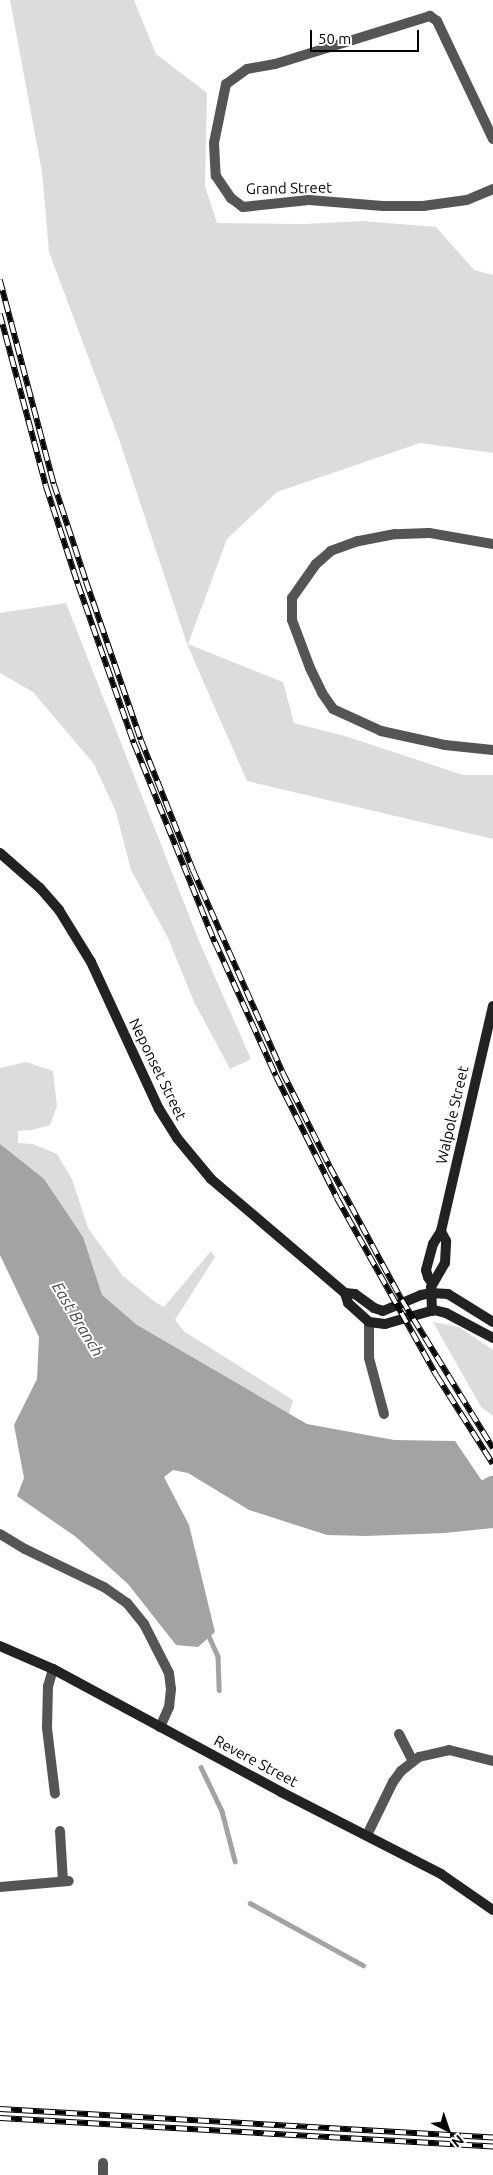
<!DOCTYPE html>
<html>
<head>
<meta charset="utf-8">
<style>
	body { margin:0 }
	#map { position:relative; width:493px; height:2175px; overflow:hidden; background:#fff; font-family:Ubuntu,sans-serif }
	div>[style] { position:absolute }
	.green>* { inset:0; background:#dcdcdc }
	.water>* { inset:0; background:#a3a3a3 }
	.stream>* { height:4.5px; margin:-2.25px; padding:0 2.25px; transform-origin:2.25px; border-radius:2.25px; background:#a3a3a3 }
	.river>* { height:26px; margin:-13px; padding:0 13px; transform-origin:13px; border-radius:13px; background:#a3a3a3 }
	.street>* { height:10px; margin:-5px; padding:0 5px; transform-origin:5px; border-radius:5px; background:#555 }
	.secondary>* { height:10px; margin:-5px; padding:0 5px; transform-origin:5px; border-radius:5px; background:#222 }
	.rail>* { height:5.5px; margin-top:-2.75px; transform-origin:0; background:repeating-linear-gradient(90deg,#fff 0 11px,#000 0 22px); box-sizing:border-box; border-block:1px solid #000 }
	span { translate:-50% -50%; white-space:nowrap; text-align:center; line-height:1.15; -webkit-text-stroke:4px #fff; paint-order:stroke }
	.street-label { font-size:15px; color:#000 }
	.water-label { font-size:16px; color:#444; font-style:italic }
	.north { position:absolute; left:423px; top:2105px; width:50px; height:50px; -webkit-text-stroke:4px #fff; paint-order:stroke; rotate:139deg; font-size:14px; font-weight:700; line-height:20px; text-align:center; color:#000 }
	.north::after { content:''; display:block; margin:auto; width:18px; height:22px; background:#000; clip-path:polygon(50% 0,100% 100%,50% 72%,0 100%) }
	.scale { position:absolute; left:310px; top:30px; width:109px; height:22px; box-sizing:border-box; border:2px solid #000; border-top:0; padding-left:6px; font-size:15px; line-height:18px; white-space:nowrap; color:#000; -webkit-text-stroke:4px #fff; paint-order:stroke }
</style>
</head>
<body>
<div id="map">
	<div class="green">
		<div style="clip-path:polygon(10px 0,134px 0,156px 54px,207px 93px,205px 186px,217px 223px,304px 224px,363px 221px,436px 227px,474px 270px,493px 275px,493px 453px,420px 443px,277px 492px,227px 539px,188px 644px,283px 682px,294px 723px,345px 736px,463px 775px,493px 775px,493px 839px,247px 781px,187px 644px,119px 439px,49px 252px,42px 172px)"></div>
		<div style="clip-path:polygon(66px 603px,199px 941px,251px 1059px,230px 1069px,194px 1002px,168px 938px,131px 870px,116px 812px,94px 764px,33px 692px,0 673px,0 613px)"></div>
		<div style="clip-path:polygon(26px 1062px,53px 1071px,57px 1106px,50px 1125px,32px 1130px,18px 1131px,18px 1143px,33px 1144px,57px 1154px,72px 1179px,88px 1228px,123px 1276px,155px 1302px,164px 1307px,211px 1251px,215px 1257px,175px 1320px,185px 1332px,293px 1400px,286px 1424px,125px 1341px,0 1159px,0 1068px)"></div>
		<div style="clip-path:polygon(433px 1322px,459px 1327px,493px 1350px,493px 1416px,481px 1407px)"></div>
	</div>
	<div class="water">
		<div style="clip-path:polygon(0 1144px,44px 1179px,83px 1237px,102px 1295px,137px 1325px,307px 1424px,394px 1440px,455px 1441px,493px 1497px,493px 1528px,445px 1533px,366px 1536px,327px 1535px,249px 1510px,188px 1473px,173px 1470px,164px 1477px,189px 1525px,215px 1632px,198px 1647px,176px 1645px,128px 1584px,76px 1537px,17px 1496px,24px 1478px,14px 1425px,37px 1379px,39px 1337px,0 1255px)"></div>
	</div>
	<div class="stream">
		<div style="left:208px;top:1634px;width:24px;rotate:66deg"></div>
		<div style="left:218px;top:1656px;width:34px;rotate:88deg"></div>
		<div style="left:201px;top:1767px;width:49px;rotate:64.5deg"></div>
		<div style="left:222px;top:1811px;width:52px;rotate:75.4deg"></div>
		<div style="left:250px;top:1903px;width:129px;rotate:28.8deg"></div>
	</div>
	<div class="river">
		<div style="left:454px;top:1494px;width:29px;rotate:2deg"></div>
		<div style="left:483px;top:1495px;width:12px;rotate:-31deg"></div>
	</div>
	<div class="street">
		<div style="left:493px;top:139px;width:131px;rotate:-115.4deg"></div>
		<div style="left:437px;top:21px;width:9px;rotate:-144deg"></div>
		<div style="left:430px;top:16px;width:162px;rotate:162.8deg"></div>
		<div style="left:275px;top:64px;width:28px;rotate:170deg"></div>
		<div style="left:247px;top:69px;width:26px;rotate:144deg"></div>
		<div style="left:226px;top:84px;width:60px;rotate:101.5deg"></div>
		<div style="left:214px;top:143px;width:33px;rotate:87deg"></div>
		<div style="left:216px;top:176px;width:27px;rotate:56deg"></div>
		<div style="left:231px;top:198px;width:15px;rotate:37deg"></div>
		<div style="left:243px;top:207px;width:66px;rotate:-6.1deg"></div>
		<div style="left:309px;top:200px;width:74px;rotate:4.6deg"></div>
		<div style="left:383px;top:206px;width:40px"></div>
		<div style="left:423px;top:206px;width:44px;rotate:-7.8deg"></div>
		<div style="left:467px;top:200px;width:28px;rotate:-23deg"></div>
		<div style="left:493px;top:544px;width:65px;rotate:-170.2deg"></div>
		<div style="left:429px;top:533px;width:34px;rotate:178deg"></div>
		<div style="left:395px;top:534px;width:38px;rotate:169deg"></div>
		<div style="left:358px;top:541px;width:29px;rotate:160deg"></div>
		<div style="left:331px;top:551px;width:20px;rotate:139deg"></div>
		<div style="left:316px;top:564px;width:42px;rotate:125.2deg"></div>
		<div style="left:292px;top:598px;width:22px;rotate:90deg"></div>
		<div style="left:292px;top:620px;width:51px;rotate:69.4deg"></div>
		<div style="left:310px;top:668px;width:28px;rotate:64deg"></div>
		<div style="left:322px;top:693px;width:19px;rotate:55deg"></div>
		<div style="left:333px;top:709px;width:53px;rotate:24.6deg"></div>
		<div style="left:381px;top:731px;width:66px;rotate:12.3deg"></div>
		<div style="left:445px;top:745px;width:48px;rotate:5.9deg"></div>
		<div style="left:369px;top:1322px;width:36px;rotate:90deg"></div>
		<div style="left:369px;top:1358px;width:58px;rotate:75deg"></div>
		<div style="left:0;top:1534px;width:29px;rotate:31deg"></div>
		<div style="left:25px;top:1549px;width:88px;rotate:25.7deg"></div>
		<div style="left:104px;top:1587px;width:28px;rotate:35deg"></div>
		<div style="left:127px;top:1603px;width:27px;rotate:51deg"></div>
		<div style="left:144px;top:1624px;width:55px;rotate:63deg"></div>
		<div style="left:169px;top:1673px;width:16px;rotate:83deg"></div>
		<div style="left:171px;top:1689px;width:18px;rotate:96deg"></div>
		<div style="left:169px;top:1707px;width:22px;rotate:114deg"></div>
		<div style="left:53px;top:1669px;width:18px;rotate:106deg"></div>
		<div style="left:48px;top:1686px;width:42px;rotate:91.4deg"></div>
		<div style="left:47px;top:1728px;width:66px;rotate:83.1deg"></div>
		<div style="left:399px;top:1734px;width:30px;rotate:63deg"></div>
		<div style="left:60px;top:1831px;width:50px;rotate:86.6deg"></div>
		<div style="left:367px;top:1835px;width:59px;rotate:-63.9deg"></div>
		<div style="left:393px;top:1782px;width:14px;rotate:-54deg"></div>
		<div style="left:401px;top:1771px;width:23px;rotate:-38deg"></div>
		<div style="left:419px;top:1757px;width:31px;rotate:-13deg"></div>
		<div style="left:449px;top:1750px;width:45px;rotate:14deg"></div>
		<div style="left:0;top:1887px;width:69px;rotate:-5deg"></div>
		<div style="left:103px;top:2163px;width:12px;rotate:90deg"></div>
	</div>
	<div class="secondary">
		<div style="left:0;top:853px;width:53px;rotate:41.2deg"></div>
		<div style="left:40px;top:888px;width:29px;rotate:49deg"></div>
		<div style="left:59px;top:910px;width:61px;rotate:58.4deg"></div>
		<div style="left:91px;top:962px;width:162px;rotate:65.2deg"></div>
		<div style="left:159px;top:1109px;width:34px;rotate:58deg"></div>
		<div style="left:177px;top:1138px;width:53px;rotate:50.3deg"></div>
		<div style="left:211px;top:1179px;width:176px;rotate:40.4deg"></div>
		<div style="left:345px;top:1293px;width:10px;rotate:6deg"></div>
		<div style="left:355px;top:1294px;width:24px;rotate:36deg"></div>
		<div style="left:374px;top:1308px;width:9px;rotate:18deg"></div>
		<div style="left:383px;top:1311px;width:41px;rotate:-22.8deg"></div>
		<div style="left:421px;top:1295px;width:10px;rotate:-11deg"></div>
		<div style="left:431px;top:1293px;width:17px;rotate:3deg"></div>
		<div style="left:448px;top:1294px;width:53px;rotate:31.9deg"></div>
		<div style="left:432px;top:1283px;width:7px;rotate:-124deg"></div>
		<div style="left:428px;top:1277px;width:7px;rotate:-106deg"></div>
		<div style="left:426px;top:1270px;width:27px;rotate:-75deg"></div>
		<div style="left:433px;top:1244px;width:15px;rotate:-58deg"></div>
		<div style="left:441px;top:1231px;width:231px;rotate:-77deg"></div>
		<div style="left:345px;top:1293px;width:10px;rotate:73deg"></div>
		<div style="left:348px;top:1303px;width:28px;rotate:42deg"></div>
		<div style="left:369px;top:1322px;width:16px;rotate:7deg"></div>
		<div style="left:385px;top:1324px;width:51px;rotate:-15.9deg"></div>
		<div style="left:434px;top:1310px;width:12px;rotate:14deg"></div>
		<div style="left:446px;top:1313px;width:53px;rotate:28deg"></div>
		<div style="left:432px;top:1311px;width:24px;rotate:-92deg"></div>
		<div style="left:431px;top:1287px;width:28px;rotate:-60deg"></div>
		<div style="left:445px;top:1263px;width:22px;rotate:-87deg"></div>
		<div style="left:446px;top:1241px;width:11px;rotate:-117deg"></div>
		<div style="left:0;top:1646px;width:58px;rotate:23.5deg"></div>
		<div style="left:53px;top:1669px;width:259px;rotate:28.3deg"></div>
		<div style="left:281px;top:1792px;width:180px;rotate:27.1deg"></div>
		<div style="left:441px;top:1874px;width:63px;rotate:34.7deg"></div>
	</div>
	<div class="rail">
		<div style="left:0;top:280px;width:211px;rotate:75.2deg"></div>
		<div style="left:54px;top:484px;width:102px;rotate:71.7deg"></div>
		<div style="left:86px;top:581px;width:168px;rotate:70.9deg"></div>
		<div style="left:141px;top:740px;width:140px;rotate:68.2deg"></div>
		<div style="left:193px;top:870px;width:222px;rotate:66.1deg"></div>
		<div style="left:283px;top:1073px;width:105px;rotate:63.4deg"></div>
		<div style="left:330px;top:1167px;width:151px;rotate:61.6deg"></div>
		<div style="left:402px;top:1300px;width:174px;rotate:58.4deg"></div>
		<div style="left:0;top:314px;width:178px;rotate:75deg"></div>
		<div style="left:46px;top:486px;width:103px;rotate:71.9deg"></div>
		<div style="left:78px;top:584px;width:169px;rotate:70.6deg"></div>
		<div style="left:134px;top:743px;width:215px;rotate:67.9deg"></div>
		<div style="left:215px;top:942px;width:147px;rotate:65.5deg"></div>
		<div style="left:276px;top:1076px;width:136px;rotate:63.4deg"></div>
		<div style="left:337px;top:1198px;width:204px;rotate:60.7deg"></div>
		<div style="left:437px;top:1376px;width:104px;rotate:57.5deg"></div>
		<div style="left:0;top:2109px;width:494px;rotate:3.3deg"></div>
		<div style="left:0;top:2118px;width:494px;rotate:3.3deg"></div>
	</div>
	<div class="street-label">
		<span style="left:289px;top:188px;rotate:-1deg">Grand Street</span>
		<span style="left:158px;top:1069px;rotate:64deg">Neponset Street</span>
		<span style="left:452px;top:1115px;rotate:-77deg">Walpole Street</span>
		<span style="left:256px;top:1761px;rotate:28deg">Revere Street</span>
	</div>
	<div class="water-label">
		<span style="left:78px;top:1319px;rotate:59deg">East Branch</span>
	</div>
	<div class="north">N</div>
	<div class="scale">50 m</div>
</div>
</body>
</html>
